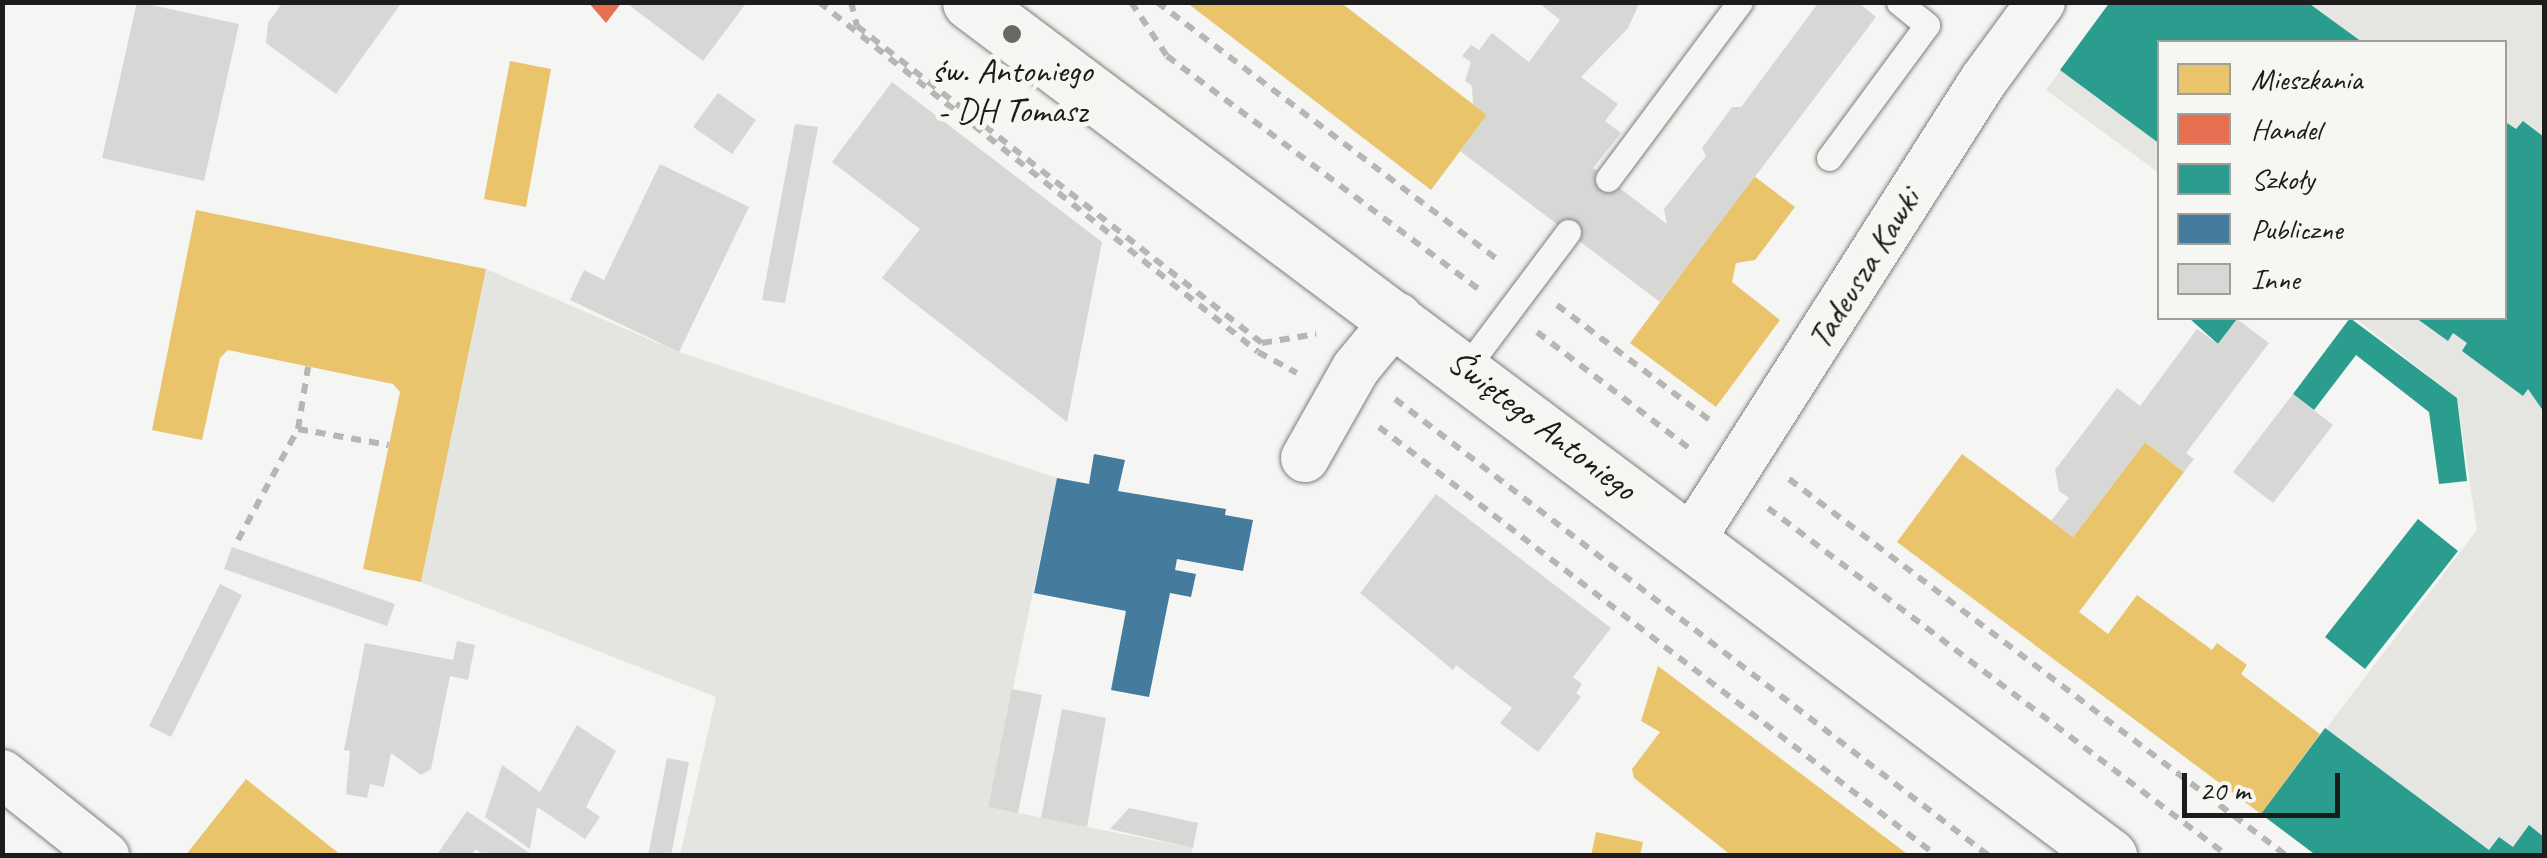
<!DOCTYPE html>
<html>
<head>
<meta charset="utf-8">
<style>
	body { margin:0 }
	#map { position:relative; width:2547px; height:858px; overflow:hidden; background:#f5f5f3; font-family:Caveat,sans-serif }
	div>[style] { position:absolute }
	.built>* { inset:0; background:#e5e5e2 }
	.green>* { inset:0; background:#e4e4e1 }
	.homes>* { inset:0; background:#e9c46a }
	.shops>* { inset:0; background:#e76f51 }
	.schools>* { inset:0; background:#2a9d8f }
	.public>* { inset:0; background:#457b9d }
	.building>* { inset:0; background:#d7d7d6 }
	.path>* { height:6px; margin-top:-3px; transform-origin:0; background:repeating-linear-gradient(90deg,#b6b6b5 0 10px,transparent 0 18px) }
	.roads { filter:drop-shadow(0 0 2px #7e7e7d) drop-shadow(0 0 2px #7e7e7d) }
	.service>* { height:25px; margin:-12.5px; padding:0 12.5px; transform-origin:12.5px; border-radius:12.5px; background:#f5f5f3 }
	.minor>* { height:48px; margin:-24px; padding:0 24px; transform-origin:24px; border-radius:24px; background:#f5f5f3 }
	.tertiary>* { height:55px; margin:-27.5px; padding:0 27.5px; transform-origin:27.5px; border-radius:27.5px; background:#f5f5f3 }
	.dots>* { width:28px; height:28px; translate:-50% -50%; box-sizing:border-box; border:5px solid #f6f6f2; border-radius:50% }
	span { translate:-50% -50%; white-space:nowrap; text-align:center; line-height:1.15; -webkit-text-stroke:10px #f6f6f2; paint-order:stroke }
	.poi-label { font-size:35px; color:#1c1c1c }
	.street-label { font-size:35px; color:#1c1c1c }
	.frame { position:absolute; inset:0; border:5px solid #1c1c1c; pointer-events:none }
	.legend { position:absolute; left:2157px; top:40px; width:350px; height:280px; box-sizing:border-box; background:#f6f6f2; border:2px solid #9f9f9c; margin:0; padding:12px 18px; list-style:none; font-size:30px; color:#1c1c1c }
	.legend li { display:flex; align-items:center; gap:20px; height:50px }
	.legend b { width:50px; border:2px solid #9f9f9c }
	.scale { position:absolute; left:2182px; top:773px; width:158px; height:45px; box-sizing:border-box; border:5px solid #1c1c1c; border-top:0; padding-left:12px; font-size:30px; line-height:35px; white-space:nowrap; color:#1c1c1c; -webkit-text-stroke:8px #f6f6f2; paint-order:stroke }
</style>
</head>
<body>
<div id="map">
	<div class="built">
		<div style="clip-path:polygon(2110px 3px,2544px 3px,2544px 855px,2317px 855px,2261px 814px,2477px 530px,2457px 398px,2355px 318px,2504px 318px,2504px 42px,2160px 42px,2159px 173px,2046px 90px)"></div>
	</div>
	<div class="green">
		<div style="clip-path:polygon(486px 269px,679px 352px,1057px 478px,988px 807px,1193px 848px,1191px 855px,680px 855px,716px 697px,421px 582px)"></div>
	</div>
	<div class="homes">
		<div style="clip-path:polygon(1186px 2px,1340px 2px,1487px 115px,1431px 190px)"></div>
		<div style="clip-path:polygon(510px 61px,551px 69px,526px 207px,484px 199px)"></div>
		<div style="clip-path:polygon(1754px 176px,1795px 207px,1755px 260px,1736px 263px,1732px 282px,1780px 320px,1716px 407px,1630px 343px)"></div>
		<div style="clip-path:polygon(196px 210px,486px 269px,421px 582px,363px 569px,400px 392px,393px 384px,228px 350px,220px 358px,202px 440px,152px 430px)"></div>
		<div style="clip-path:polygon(2145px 442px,2184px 472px,2079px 612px,2108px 634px,2137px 595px,2212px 650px,2217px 643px,2247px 665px,2241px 674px,2320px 734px,2261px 814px,1897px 542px,1962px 454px,2073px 537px)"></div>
		<div style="clip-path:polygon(1658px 666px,1910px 856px,1732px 856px,1634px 778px,1632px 769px,1660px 732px,1641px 721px)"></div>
		<div style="clip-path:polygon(246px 779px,342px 856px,185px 856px)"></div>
		<div style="clip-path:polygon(1596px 832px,1643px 842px,1640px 856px,1591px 856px)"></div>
	</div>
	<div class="shops">
		<div style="clip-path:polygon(588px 2px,622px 2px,606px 23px)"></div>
	</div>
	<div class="schools">
		<div style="clip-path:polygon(2110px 2px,2307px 2px,2362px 42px,2160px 42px,2160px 144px,2060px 70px)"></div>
		<div style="clip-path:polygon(2504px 121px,2516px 129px,2523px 121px,2544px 137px,2544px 412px,2528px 389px,2523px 396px,2462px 351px,2467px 343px,2453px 333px,2448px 341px,2416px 318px,2504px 318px)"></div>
		<div style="clip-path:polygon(2189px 318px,2238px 318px,2218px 344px)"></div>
		<div style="clip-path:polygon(2350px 318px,2457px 398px,2467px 481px,2439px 484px,2429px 412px,2356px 355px,2314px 410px,2293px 394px)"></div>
		<div style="clip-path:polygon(2418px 519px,2458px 551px,2365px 669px,2325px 637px)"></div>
		<div style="clip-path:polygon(2325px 728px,2489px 850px,2499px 837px,2513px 847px,2529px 825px,2544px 837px,2544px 856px,2317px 856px,2261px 814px)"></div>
	</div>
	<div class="public">
		<div style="clip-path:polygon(1094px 454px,1125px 460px,1118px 491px,1226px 509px,1225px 515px,1253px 520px,1243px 571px,1177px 559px,1175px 570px,1196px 574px,1191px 597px,1170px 593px,1149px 697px,1111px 690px,1126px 611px,1034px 593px,1057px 478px,1089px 484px)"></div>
	</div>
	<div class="building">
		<div style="clip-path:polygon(137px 2px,239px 24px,204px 181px,102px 158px)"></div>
		<div style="clip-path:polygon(283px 2px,402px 2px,336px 94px,266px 43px,268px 23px)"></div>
		<div style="clip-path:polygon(625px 2px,747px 2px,703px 61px)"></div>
		<div style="clip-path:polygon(1538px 2px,1640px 2px,1628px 28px,1581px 77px,1618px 104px,1605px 121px,1621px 133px,1593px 168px,1667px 224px,1664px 209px,1706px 156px,1702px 148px,1732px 107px,1741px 107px,1819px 2px,1858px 2px,1876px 17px,1660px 302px,1460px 151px,1487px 115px,1473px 104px,1472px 86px,1465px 81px,1471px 62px,1462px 56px,1471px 45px,1479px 50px,1492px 33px,1529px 62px,1560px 20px)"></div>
		<div style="clip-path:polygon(892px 82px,1102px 242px,1067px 422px,882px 278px,920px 229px,832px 162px)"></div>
		<div style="clip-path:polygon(718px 93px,756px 120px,732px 154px,693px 127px)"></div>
		<div style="clip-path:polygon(795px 124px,818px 127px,785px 303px,762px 300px)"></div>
		<div style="clip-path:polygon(660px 164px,749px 207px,679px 352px,570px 300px,584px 270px,604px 280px)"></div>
		<div style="clip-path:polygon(2237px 319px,2269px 343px,2186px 453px,2194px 459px,2184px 472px,2145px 442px,2073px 537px,2051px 521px,2069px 498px,2059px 491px,2055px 470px,2117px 388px,2140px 406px,2197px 329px,2218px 344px)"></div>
		<div style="clip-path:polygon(2293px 394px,2333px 425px,2273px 503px,2233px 472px)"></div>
		<div style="clip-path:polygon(1436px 494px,1611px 628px,1573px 677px,1582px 684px,1576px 693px,1581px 697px,1538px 752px,1500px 723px,1512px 708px,1456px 665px,1453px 670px,1360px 593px)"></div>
		<div style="clip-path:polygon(232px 547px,395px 604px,387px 626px,224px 569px)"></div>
		<div style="clip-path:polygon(220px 584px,242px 595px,171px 737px,149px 726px)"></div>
		<div style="clip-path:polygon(457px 641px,475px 645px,468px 680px,450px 676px,431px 769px,421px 775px,391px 753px,384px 787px,370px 784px,367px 798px,346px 794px,350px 751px,344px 750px,365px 643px,453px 660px)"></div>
		<div style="clip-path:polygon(1012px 689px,1042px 695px,1018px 813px,988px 807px)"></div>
		<div style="clip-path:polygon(1062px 709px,1106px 718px,1087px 827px,1041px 818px)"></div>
		<div style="clip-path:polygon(577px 725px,616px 751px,586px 807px,600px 817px,585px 839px,537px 807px,530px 849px,485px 817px,502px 765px,540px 792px)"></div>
		<div style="clip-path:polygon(667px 758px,689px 762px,671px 856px,648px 856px)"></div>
		<div style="clip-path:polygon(1129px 808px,1198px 823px,1193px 848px,1110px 829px)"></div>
		<div style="clip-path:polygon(467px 811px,534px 856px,485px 856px,476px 849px,471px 856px,436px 856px)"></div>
	</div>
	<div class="path">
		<div style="left:819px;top:2px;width:561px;rotate:38.56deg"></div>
		<div style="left:1258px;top:352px;width:44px;rotate:28.3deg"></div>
		<div style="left:851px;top:2px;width:25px;rotate:76deg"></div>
		<div style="left:857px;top:26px;width:514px;rotate:38.05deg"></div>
		<div style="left:1262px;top:343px;width:55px;rotate:-9.5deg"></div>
		<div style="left:1131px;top:2px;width:65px;rotate:56.3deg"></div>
		<div style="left:1167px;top:56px;width:389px;rotate:36.8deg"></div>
		<div style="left:1157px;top:2px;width:429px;rotate:37.1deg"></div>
		<div style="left:1557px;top:305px;width:193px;rotate:37deg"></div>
		<div style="left:1537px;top:332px;width:193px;rotate:37.4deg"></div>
		<div style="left:1395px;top:399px;width:749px;rotate:37.57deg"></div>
		<div style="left:1379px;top:427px;width:704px;rotate:37.55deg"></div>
		<div style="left:298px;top:429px;width:92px;rotate:10deg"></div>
		<div style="left:1789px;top:479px;width:625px;rotate:37.13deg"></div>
		<div style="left:1768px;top:508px;width:577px;rotate:37.11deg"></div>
		<div style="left:238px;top:540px;width:126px;rotate:-61.6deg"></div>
		<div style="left:298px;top:429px;width:63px;rotate:-80.8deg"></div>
	</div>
	<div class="roads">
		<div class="service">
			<div style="left:1829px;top:158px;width:165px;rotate:-53.6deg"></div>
			<div style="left:1927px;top:25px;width:36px;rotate:-141deg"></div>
			<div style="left:1608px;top:179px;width:221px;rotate:-53.3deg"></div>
			<div style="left:1466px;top:368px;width:170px;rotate:-53.1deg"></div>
		</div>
		<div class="minor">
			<div style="left:1305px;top:458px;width:103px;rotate:-60.5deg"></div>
			<div style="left:1356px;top:368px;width:66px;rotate:-50.5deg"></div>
			<div style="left:1692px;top:538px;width:542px;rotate:-57.51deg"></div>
			<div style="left:1983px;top:81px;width:98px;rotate:-53.7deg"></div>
			<div style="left:2px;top:774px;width:132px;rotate:38.5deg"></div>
		</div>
		<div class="tertiary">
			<div style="left:970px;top:2px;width:1424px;rotate:36.86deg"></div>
		</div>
	</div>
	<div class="dots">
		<div style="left:1012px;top:34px;background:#686867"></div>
	</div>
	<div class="poi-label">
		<span style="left:1012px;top:91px">św. Antoniego<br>- DH Tomasz</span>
	</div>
	<div class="street-label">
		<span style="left:1864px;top:269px;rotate:-58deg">Tadeusza Kawki</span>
		<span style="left:1542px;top:425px;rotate:37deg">Świętego Antoniego</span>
	</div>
	<div class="frame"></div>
	<ul class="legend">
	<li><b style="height:28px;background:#e9c46a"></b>Mieszkania</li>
	<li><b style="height:28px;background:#e76f51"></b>Handel</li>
	<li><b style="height:28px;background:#2a9d8f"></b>Szkoły</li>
	<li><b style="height:28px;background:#457b9d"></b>Publiczne</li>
	<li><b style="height:28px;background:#d7d7d6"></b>Inne</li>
	</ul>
	<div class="scale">20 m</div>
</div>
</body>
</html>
